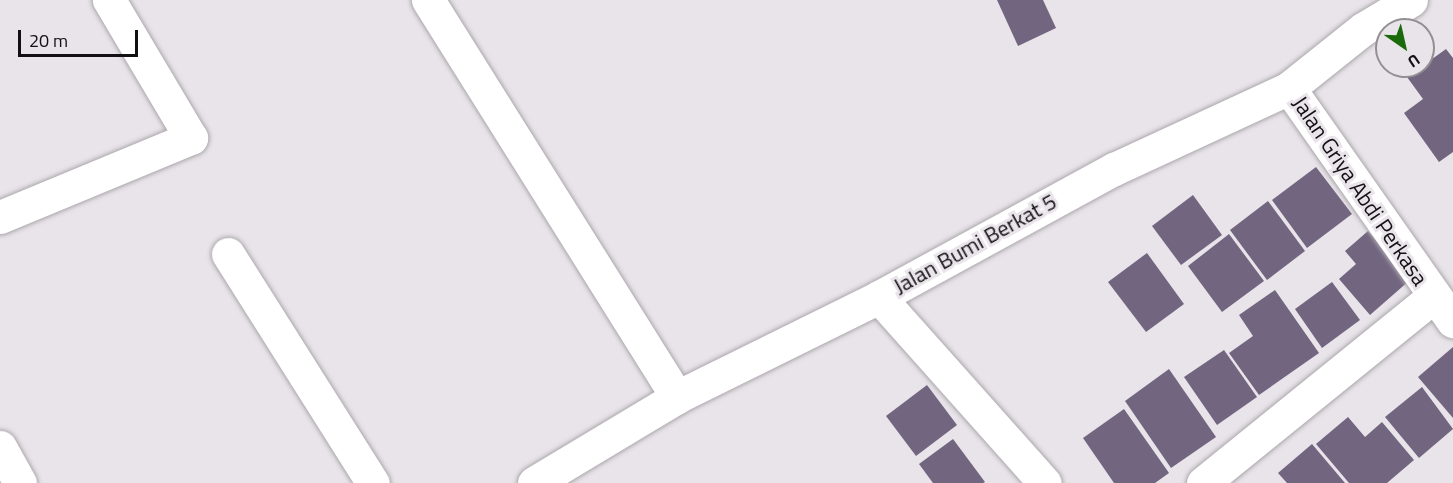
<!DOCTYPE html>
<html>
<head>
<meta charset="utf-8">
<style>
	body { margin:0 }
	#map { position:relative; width:1453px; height:483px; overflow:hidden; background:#e8e4e9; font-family:"Titillium Web",sans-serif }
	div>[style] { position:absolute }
	.building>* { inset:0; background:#726580 }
	.roads { filter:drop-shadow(0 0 2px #aba7ac) drop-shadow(0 0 2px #aba7ac) }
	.minor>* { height:33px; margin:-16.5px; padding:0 16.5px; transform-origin:16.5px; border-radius:16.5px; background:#fff }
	span { translate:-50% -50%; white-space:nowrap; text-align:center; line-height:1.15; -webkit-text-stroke:6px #e8e4e9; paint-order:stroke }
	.street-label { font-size:22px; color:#121012 }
	.north { position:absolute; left:1375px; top:18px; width:60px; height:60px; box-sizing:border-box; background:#e8e4e9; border:2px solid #928f93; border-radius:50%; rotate:146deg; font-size:16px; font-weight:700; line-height:24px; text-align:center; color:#121012 }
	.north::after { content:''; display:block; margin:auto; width:21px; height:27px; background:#1a690a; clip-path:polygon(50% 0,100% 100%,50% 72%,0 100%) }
	.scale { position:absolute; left:18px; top:30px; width:120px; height:27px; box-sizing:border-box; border:3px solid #121012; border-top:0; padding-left:8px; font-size:18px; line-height:21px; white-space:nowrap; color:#121012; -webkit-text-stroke:4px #e8e4e9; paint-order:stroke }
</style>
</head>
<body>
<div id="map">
	<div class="building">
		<div style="clip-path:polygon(997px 0,1043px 0,1056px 28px,1018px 46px)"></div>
		<div style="clip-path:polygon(1446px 49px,1453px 58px,1453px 152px,1439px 162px,1404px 113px,1423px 99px,1407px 77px)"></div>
		<div style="clip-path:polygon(1316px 167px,1352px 214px,1307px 248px,1272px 200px)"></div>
		<div style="clip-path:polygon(1193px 195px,1222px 235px,1181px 265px,1152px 226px)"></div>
		<div style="clip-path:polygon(1268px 201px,1305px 251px,1267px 280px,1230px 230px)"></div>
		<div style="clip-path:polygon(1368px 231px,1410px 280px,1370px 315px,1339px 279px,1356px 264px,1345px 251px)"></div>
		<div style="clip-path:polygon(1229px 234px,1264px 281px,1222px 312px,1188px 266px)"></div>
		<div style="clip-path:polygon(1147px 253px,1184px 304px,1146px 332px,1108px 282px)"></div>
		<div style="clip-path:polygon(1332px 282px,1360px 320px,1322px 348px,1295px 309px)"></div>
		<div style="clip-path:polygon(1275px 290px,1319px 353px,1259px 395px,1229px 353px,1253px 336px,1239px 315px)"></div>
		<div style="clip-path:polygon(1453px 347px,1453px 418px,1418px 377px)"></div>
		<div style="clip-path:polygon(1224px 350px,1257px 397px,1217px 425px,1184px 377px)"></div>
		<div style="clip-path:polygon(1169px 369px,1216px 437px,1171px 468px,1125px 401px)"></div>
		<div style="clip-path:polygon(927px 385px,957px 425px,916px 456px,886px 416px)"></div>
		<div style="clip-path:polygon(1422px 387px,1453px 429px,1419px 458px,1385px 417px)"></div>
		<div style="clip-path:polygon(1124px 409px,1169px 473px,1155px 483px,1114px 483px,1083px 438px)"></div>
		<div style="clip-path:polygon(1348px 417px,1365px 437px,1382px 422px,1414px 460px,1387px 483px,1349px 483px,1316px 444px)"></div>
		<div style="clip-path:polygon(953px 439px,985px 482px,983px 483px,933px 483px,919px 464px)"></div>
		<div style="clip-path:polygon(1312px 444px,1345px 483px,1287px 483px,1278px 473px)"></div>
	</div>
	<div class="roads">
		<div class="minor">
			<div style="left:428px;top:0;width:469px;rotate:57.9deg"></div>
			<div style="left:1289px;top:88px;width:285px;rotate:54.9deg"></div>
			<div style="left:0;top:217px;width:207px;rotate:-22.5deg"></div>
			<div style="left:191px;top:138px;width:161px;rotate:-120.7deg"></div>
			<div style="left:228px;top:254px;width:271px;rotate:57.7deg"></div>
			<div style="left:879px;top:297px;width:249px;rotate:48.3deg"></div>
			<div style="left:0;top:447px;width:41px;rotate:60.9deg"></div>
			<div style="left:534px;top:483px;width:167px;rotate:-31deg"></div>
			<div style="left:677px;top:397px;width:225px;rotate:-26.3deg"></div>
			<div style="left:879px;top:297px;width:268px;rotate:-28.6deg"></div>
			<div style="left:1114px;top:169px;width:193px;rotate:-24.8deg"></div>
			<div style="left:1289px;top:88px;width:95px;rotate:-38.6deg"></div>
			<div style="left:1363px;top:29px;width:56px;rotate:-31.1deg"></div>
			<div style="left:1203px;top:483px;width:296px;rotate:-39deg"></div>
		</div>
	</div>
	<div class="street-label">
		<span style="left:1360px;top:191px;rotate:56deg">Jalan Griya Abdi Perkasa</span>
		<span style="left:975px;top:244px;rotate:-29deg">Jalan Bumi Berkat 5</span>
	</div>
	<div class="north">U</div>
	<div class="scale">20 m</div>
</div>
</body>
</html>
